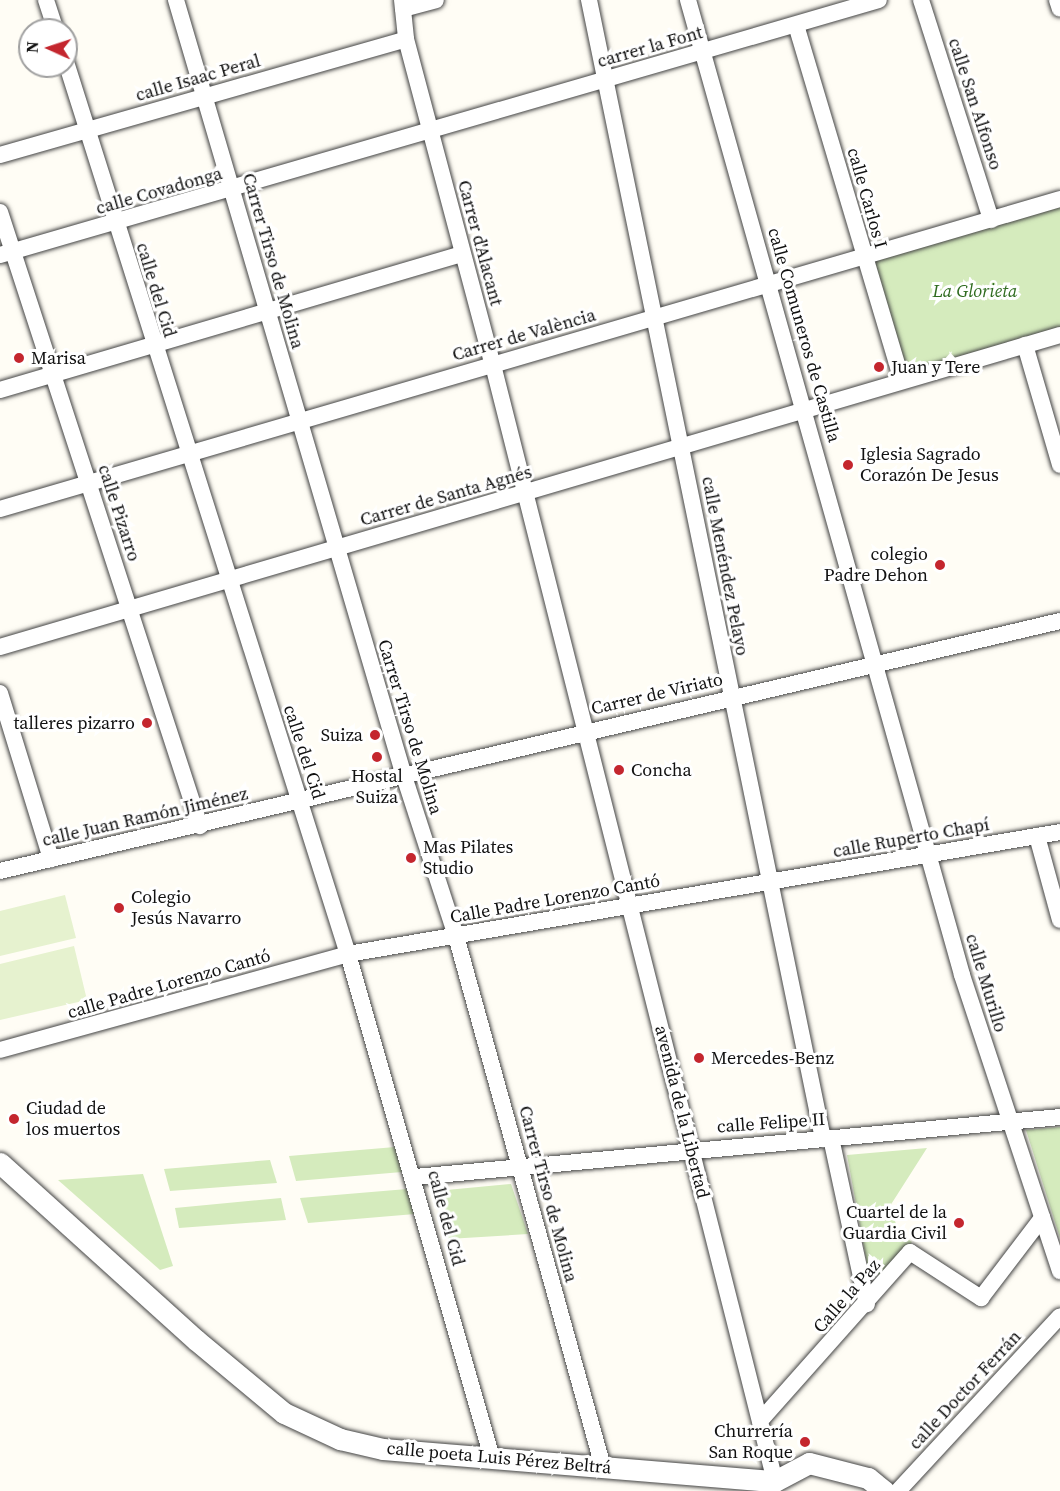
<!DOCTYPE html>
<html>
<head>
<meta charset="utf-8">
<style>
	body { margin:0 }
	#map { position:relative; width:1060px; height:1491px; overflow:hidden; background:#fffdf5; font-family:"Source Serif 4",serif }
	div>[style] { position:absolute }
	.green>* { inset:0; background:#d5ebbd }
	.pitch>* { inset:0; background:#e6f2cf }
	.roads { filter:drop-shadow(0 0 2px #444) drop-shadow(0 0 2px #444) }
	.minor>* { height:16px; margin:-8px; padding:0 8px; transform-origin:8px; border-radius:8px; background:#fff }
	.tertiary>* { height:21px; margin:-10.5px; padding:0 10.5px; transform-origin:10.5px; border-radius:10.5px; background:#fff }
	.dots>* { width:16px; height:16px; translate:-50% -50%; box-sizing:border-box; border:3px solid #fff; border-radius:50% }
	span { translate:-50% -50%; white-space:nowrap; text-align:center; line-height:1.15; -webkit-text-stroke:6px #fff; paint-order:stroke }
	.street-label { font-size:18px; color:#111 }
	.park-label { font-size:18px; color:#2f6b1f; font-style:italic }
	.poi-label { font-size:18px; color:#111 }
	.left { translate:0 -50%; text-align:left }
	.right { translate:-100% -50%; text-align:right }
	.north { position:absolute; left:18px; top:18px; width:60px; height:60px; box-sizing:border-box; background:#fff; border:2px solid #a0a0a0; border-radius:50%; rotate:273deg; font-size:16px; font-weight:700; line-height:24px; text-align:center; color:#111 }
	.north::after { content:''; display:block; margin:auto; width:21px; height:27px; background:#c4262e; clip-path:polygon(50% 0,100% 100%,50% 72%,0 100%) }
</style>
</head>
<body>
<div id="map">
	<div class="green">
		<div style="clip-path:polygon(1060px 205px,1060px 327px,905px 372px,871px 260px)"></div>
		<div style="clip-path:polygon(1060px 1127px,1060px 1238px,1026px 1130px)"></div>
		<div style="clip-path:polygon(395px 1147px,402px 1172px,296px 1181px,289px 1156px)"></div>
		<div style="clip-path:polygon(927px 1148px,890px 1206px,899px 1233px,912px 1242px,882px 1275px,869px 1275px,847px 1155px)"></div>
		<div style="clip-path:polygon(270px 1160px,277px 1183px,170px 1191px,164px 1169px)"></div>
		<div style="clip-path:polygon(143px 1174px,173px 1266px,160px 1270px,58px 1180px)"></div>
		<div style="clip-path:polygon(511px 1184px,528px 1234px,448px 1239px,436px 1191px)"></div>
		<div style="clip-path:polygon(407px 1189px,415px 1214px,308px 1223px,300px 1198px)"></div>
		<div style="clip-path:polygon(281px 1198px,286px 1220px,179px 1228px,175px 1208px)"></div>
	</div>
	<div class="pitch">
		<div style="clip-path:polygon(65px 895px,76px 938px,0 956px,0 911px)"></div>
		<div style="clip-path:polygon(74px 946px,87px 1000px,0 1020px,0 964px)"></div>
	</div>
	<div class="roads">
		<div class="minor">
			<div style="left:46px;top:0;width:32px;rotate:72deg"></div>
			<div style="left:176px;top:0;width:806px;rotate:73.63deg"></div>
			<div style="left:403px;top:773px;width:171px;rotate:72deg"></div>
			<div style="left:456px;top:936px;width:551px;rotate:74.53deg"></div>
			<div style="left:402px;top:0;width:39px;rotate:84deg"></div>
			<div style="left:406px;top:39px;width:337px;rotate:75.1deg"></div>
			<div style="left:493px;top:365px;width:1151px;rotate:75.82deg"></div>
			<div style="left:589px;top:0;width:1163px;rotate:78.39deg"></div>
			<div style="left:688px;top:0;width:1013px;rotate:74.3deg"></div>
			<div style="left:962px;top:975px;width:312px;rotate:71.7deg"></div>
			<div style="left:921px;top:0;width:231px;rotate:72.3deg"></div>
			<div style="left:1057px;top:0;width:9px;rotate:72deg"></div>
			<div style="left:403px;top:9px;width:34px;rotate:-15deg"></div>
			<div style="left:796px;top:25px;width:371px;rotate:73.4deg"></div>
			<div style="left:66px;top:62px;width:936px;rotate:72.46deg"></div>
			<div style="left:348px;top:954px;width:524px;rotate:74.05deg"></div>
			<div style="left:0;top:155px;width:422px;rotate:-15.9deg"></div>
			<div style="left:0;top:212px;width:646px;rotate:71.96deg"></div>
			<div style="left:0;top:255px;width:915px;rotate:-16.18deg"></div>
			<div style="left:1025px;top:345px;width:125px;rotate:73.7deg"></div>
			<div style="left:0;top:390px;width:481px;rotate:-16.4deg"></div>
			<div style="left:0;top:509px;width:1104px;rotate:-16.3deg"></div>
			<div style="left:0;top:647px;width:1105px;rotate:-16.4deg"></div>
			<div style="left:0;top:693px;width:174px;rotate:72.9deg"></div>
			<div style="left:1037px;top:836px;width:87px;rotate:74.7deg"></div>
			<div style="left:0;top:871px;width:1089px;rotate:-13.27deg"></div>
			<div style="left:0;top:1050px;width:361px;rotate:-15.4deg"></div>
			<div style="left:348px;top:954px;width:722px;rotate:-9.72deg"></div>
			<div style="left:831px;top:1138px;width:170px;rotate:77.8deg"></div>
			<div style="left:415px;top:1177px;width:648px;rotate:-5.31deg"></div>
			<div style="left:760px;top:1421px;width:226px;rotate:-48.4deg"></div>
			<div style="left:910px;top:1252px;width:85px;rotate:32.9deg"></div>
			<div style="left:981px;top:1298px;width:101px;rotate:-52.7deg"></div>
			<div style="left:898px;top:1491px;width:238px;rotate:-47.2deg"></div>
		</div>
		<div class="tertiary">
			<div style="left:0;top:1163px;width:264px;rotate:42.1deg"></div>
			<div style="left:196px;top:1340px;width:114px;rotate:39.7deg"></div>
			<div style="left:284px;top:1413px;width:62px;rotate:24.9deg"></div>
			<div style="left:340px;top:1439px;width:44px;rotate:13.1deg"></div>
			<div style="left:383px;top:1449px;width:393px;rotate:4.7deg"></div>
			<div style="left:775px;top:1481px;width:38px;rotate:-28deg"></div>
			<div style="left:809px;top:1463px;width:61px;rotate:14.3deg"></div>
			<div style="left:868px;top:1478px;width:21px;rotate:39deg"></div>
		</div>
	</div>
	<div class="dots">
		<div style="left:19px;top:358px;background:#c4262e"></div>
		<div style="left:879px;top:367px;background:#c4262e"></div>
		<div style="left:848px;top:465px;background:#c4262e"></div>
		<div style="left:940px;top:565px;background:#c4262e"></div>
		<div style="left:147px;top:723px;background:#c4262e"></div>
		<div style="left:375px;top:735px;background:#c4262e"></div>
		<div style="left:377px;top:757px;background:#c4262e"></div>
		<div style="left:619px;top:770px;background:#c4262e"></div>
		<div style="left:411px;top:858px;background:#c4262e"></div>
		<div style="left:119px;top:908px;background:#c4262e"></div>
		<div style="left:699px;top:1058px;background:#c4262e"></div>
		<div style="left:14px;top:1119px;background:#c4262e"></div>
		<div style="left:959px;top:1223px;background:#c4262e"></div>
		<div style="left:805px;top:1442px;background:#c4262e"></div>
	</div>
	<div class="street-label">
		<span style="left:650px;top:47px;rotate:-16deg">carrer la Font</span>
		<span style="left:198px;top:78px;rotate:-16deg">calle Isaac Peral</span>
		<span style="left:975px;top:104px;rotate:72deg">calle San Alfonso</span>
		<span style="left:159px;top:191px;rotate:-16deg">calle Covadonga</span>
		<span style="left:867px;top:198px;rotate:74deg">calle Carlos I</span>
		<span style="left:480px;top:243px;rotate:75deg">Carrer d'Alacant</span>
		<span style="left:273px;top:261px;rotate:74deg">Carrer Tirso de Molina</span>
		<span style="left:156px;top:290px;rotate:73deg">calle del Cid</span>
		<span style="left:524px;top:335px;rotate:-16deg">Carrer de València</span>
		<span style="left:804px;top:335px;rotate:74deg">calle Comuneros de Castilla</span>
		<span style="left:446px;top:496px;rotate:-16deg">Carrer de Santa Agnés</span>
		<span style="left:119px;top:513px;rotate:72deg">calle Pizarro</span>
		<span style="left:725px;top:566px;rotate:79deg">calle Menéndez Pelayo</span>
		<span style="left:657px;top:694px;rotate:-13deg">Carrer de Viriato</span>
		<span style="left:410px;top:727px;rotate:73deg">Carrer Tirso de Molina</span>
		<span style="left:304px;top:752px;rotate:72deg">calle del Cid</span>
		<span style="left:145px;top:817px;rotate:-13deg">calle Juan Ramón Jiménez</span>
		<span style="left:911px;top:838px;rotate:-10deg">calle Ruperto Chapí</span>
		<span style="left:555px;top:899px;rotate:-10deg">Calle Padre Lorenzo Cantó</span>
		<span style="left:986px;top:983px;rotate:73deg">calle Murillo</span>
		<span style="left:169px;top:984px;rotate:-16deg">calle Padre Lorenzo Cantó</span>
		<span style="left:682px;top:1112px;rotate:76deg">avenida de la Libertad</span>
		<span style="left:771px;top:1123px;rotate:-4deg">calle Felipe II</span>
		<span style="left:548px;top:1194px;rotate:75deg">Carrer Tirso de Molina</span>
		<span style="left:446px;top:1218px;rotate:75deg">calle del Cid</span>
		<span style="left:847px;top:1296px;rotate:-49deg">Calle la Paz</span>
		<span style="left:965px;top:1390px;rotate:-47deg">calle Doctor Ferrán</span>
		<span style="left:499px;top:1458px;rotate:5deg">calle poeta Luis Pérez Beltrá</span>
	</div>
	<div class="park-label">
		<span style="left:975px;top:291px">La Glorieta</span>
	</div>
	<div class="poi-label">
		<span class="left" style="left:31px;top:358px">Marisa</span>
		<span class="left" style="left:891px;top:367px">Juan y Tere</span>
		<span class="left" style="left:860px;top:465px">Iglesia Sagrado<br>Corazón De Jesus</span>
		<span class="right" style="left:928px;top:565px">colegio<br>Padre Dehon</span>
		<span class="right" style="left:135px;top:723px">talleres pizarro</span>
		<span class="right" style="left:363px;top:735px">Suiza</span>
		<span class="left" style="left:631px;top:770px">Concha</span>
		<span style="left:377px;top:787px">Hostal<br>Suiza</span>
		<span class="left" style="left:423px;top:858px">Mas Pilates<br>Studio</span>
		<span class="left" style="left:131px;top:908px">Colegio<br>Jesús Navarro</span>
		<span class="left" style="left:711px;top:1058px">Mercedes-Benz</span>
		<span class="left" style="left:26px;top:1119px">Ciudad de<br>los muertos</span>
		<span class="right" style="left:947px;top:1223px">Cuartel de la<br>Guardia Civil</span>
		<span class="right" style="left:793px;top:1442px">Churrería<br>San Roque</span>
	</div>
	<div class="north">N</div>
</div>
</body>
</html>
